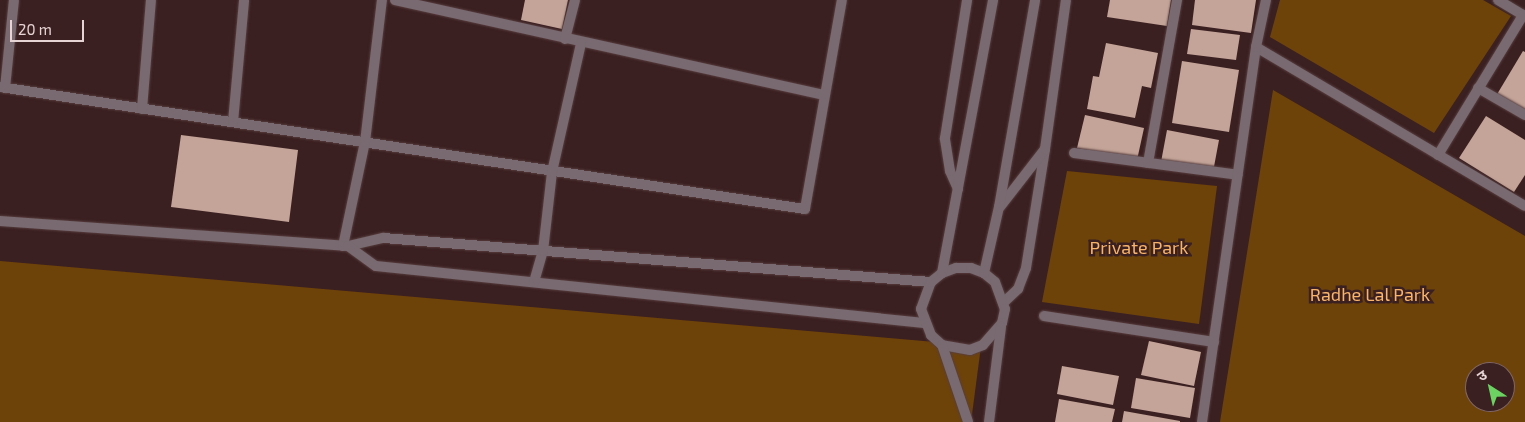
<!DOCTYPE html>
<html>
<head>
<meta charset="utf-8">
<style>
	body { margin:0 }
	#map { position:relative; width:1525px; height:422px; overflow:hidden; background:#3b2021; font-family:"Exo 2","Noto Sans Devanagari",sans-serif }
	div>[style] { position:absolute }
	.green>* { inset:0; background:#6e430a }
	.building>* { inset:0; background:#c4a498 }
	.roads { filter:drop-shadow(0 0 1px #573d3e) drop-shadow(0 0 1px #573d3e) }
	.lane>* { height:10px; margin:-5px; padding:0 5px; transform-origin:5px; border-radius:5px; background:#786a70 }
	.street>* { height:10px; margin:-5px; padding:0 5px; transform-origin:5px; border-radius:5px; background:#786a70 }
	span { translate:-50% -50%; white-space:nowrap; text-align:center; line-height:1.15; -webkit-text-stroke:5px #3b2021; paint-order:stroke }
	.park-label { font-size:18px; color:#fab469 }
	.north { position:absolute; left:1465px; top:362px; width:50px; height:50px; box-sizing:border-box; background:#3b2021; border:1px solid #806869; border-radius:50%; rotate:325deg; font-size:14px; font-weight:700; line-height:20px; text-align:center; color:#e7d4d4 }
	.north::after { content:''; display:block; margin:auto; width:18px; height:22px; background:#6cd362; clip-path:polygon(50% 0,100% 100%,50% 72%,0 100%) }
	.scale { position:absolute; left:10px; top:20px; width:74px; height:22px; box-sizing:border-box; border:2px solid #e7d4d4; border-top:0; padding-left:6px; font-size:15px; line-height:18px; white-space:nowrap; color:#e7d4d4; -webkit-text-stroke:4px #3b2021; paint-order:stroke }
</style>
</head>
<body>
<div id="map">
	<div class="green">
		<div style="clip-path:polygon(1280px 0,1483px 0,1511px 16px,1434px 133px,1270px 37px)"></div>
		<div style="clip-path:polygon(evenodd,1273px 90px,1525px 236px,1525px 422px,1220px 422px,1273px 90px,1475px 372px,1505px 372px,1505px 402px,1475px 402px,1475px 372px)"></div>
		<div style="clip-path:polygon(1067px 171px,1217px 186px,1199px 324px,1042px 302px)"></div>
		<div style="clip-path:polygon(0 261px,981px 346px,971px 422px,0 422px)"></div>
	</div>
	<div class="building">
		<div style="clip-path:polygon(525px 0,568px 0,562px 29px,521px 20px)"></div>
		<div style="clip-path:polygon(1110px 0,1171px 0,1167px 26px,1107px 17px)"></div>
		<div style="clip-path:polygon(1195px 0,1256px 0,1251px 33px,1192px 25px)"></div>
		<div style="clip-path:polygon(1191px 29px,1240px 35px,1236px 60px,1187px 54px)"></div>
		<div style="clip-path:polygon(1106px 43px,1158px 53px,1151px 88px,1142px 86px,1135px 118px,1087px 109px,1093px 76px,1099px 77px)"></div>
		<div style="clip-path:polygon(1523px 51px,1525px 52px,1525px 113px,1496px 96px)"></div>
		<div style="clip-path:polygon(1182px 61px,1239px 70px,1229px 132px,1172px 123px)"></div>
		<div style="clip-path:polygon(1085px 115px,1144px 128px,1137px 160px,1077px 148px)"></div>
		<div style="clip-path:polygon(1486px 116px,1525px 140px,1525px 175px,1514px 192px,1459px 158px)"></div>
		<div style="clip-path:polygon(1167px 130px,1219px 140px,1213px 172px,1161px 162px)"></div>
		<div style="clip-path:polygon(181px 135px,298px 150px,289px 222px,171px 207px)"></div>
		<div style="clip-path:polygon(1149px 341px,1201px 352px,1194px 386px,1141px 375px)"></div>
		<div style="clip-path:polygon(1062px 366px,1119px 376px,1113px 405px,1057px 394px)"></div>
		<div style="clip-path:polygon(1136px 378px,1195px 388px,1190px 418px,1131px 408px)"></div>
		<div style="clip-path:polygon(1059px 399px,1115px 409px,1112px 422px,1055px 422px)"></div>
		<div style="clip-path:polygon(1124px 411px,1180px 421px,1180px 422px,1122px 422px)"></div>
	</div>
	<div class="roads">
		<div class="lane">
			<div style="left:1003px;top:303px;width:21px;rotate:-43deg"></div>
			<div style="left:1018px;top:289px;width:22px;rotate:-69deg"></div>
			<div style="left:1026px;top:268px;width:121px;rotate:-80.9deg"></div>
		</div>
		<div class="street">
			<div style="left:395px;top:0;width:440px;rotate:12.5deg"></div>
			<div style="left:1498px;top:0;width:31px;rotate:31deg"></div>
			<div style="left:565px;top:39px;width:40px;rotate:-75.6deg"></div>
			<div style="left:1256px;top:47px;width:312px;rotate:30.6deg"></div>
			<div style="left:0;top:87px;width:814px;rotate:8.62deg"></div>
			<div style="left:805px;top:209px;width:212px;rotate:-80deg"></div>
			<div style="left:5px;top:88px;width:88px;rotate:-84.2deg"></div>
			<div style="left:1478px;top:88px;width:54px;rotate:29.9deg"></div>
			<div style="left:142px;top:109px;width:109px;rotate:-85.3deg"></div>
			<div style="left:233px;top:122px;width:122px;rotate:-84.8deg"></div>
			<div style="left:1074px;top:153px;width:165px;rotate:7.6deg"></div>
			<div style="left:1438px;top:155px;width:164px;rotate:-58.7deg"></div>
			<div style="left:1148px;top:163px;width:166px;rotate:-79.9deg"></div>
			<div style="left:958px;top:189px;width:20px;rotate:-114deg"></div>
			<div style="left:950px;top:171px;width:33px;rotate:-99deg"></div>
			<div style="left:945px;top:138px;width:140px;rotate:-80.9deg"></div>
			<div style="left:1000px;top:207px;width:73px;rotate:-52.2deg"></div>
			<div style="left:1045px;top:149px;width:150px;rotate:-82deg"></div>
			<div style="left:0;top:221px;width:349px;rotate:4.1deg"></div>
			<div style="left:348px;top:246px;width:37px;rotate:-13deg"></div>
			<div style="left:384px;top:238px;width:549px;rotate:4.6deg"></div>
			<div style="left:343px;top:246px;width:106px;rotate:-78.1deg"></div>
			<div style="left:365px;top:142px;width:143px;rotate:-83.2deg"></div>
			<div style="left:348px;top:246px;width:34px;rotate:36deg"></div>
			<div style="left:376px;top:266px;width:551px;rotate:5.94deg"></div>
			<div style="left:942px;top:273px;width:15px;rotate:-20deg"></div>
			<div style="left:956px;top:268px;width:15px"></div>
			<div style="left:971px;top:268px;width:14px;rotate:21deg"></div>
			<div style="left:984px;top:273px;width:14px;rotate:39deg"></div>
			<div style="left:995px;top:282px;width:29px;rotate:70deg"></div>
			<div style="left:1005px;top:309px;width:14px;rotate:102deg"></div>
			<div style="left:1002px;top:323px;width:29px;rotate:131deg"></div>
			<div style="left:983px;top:345px;width:14px;rotate:159deg"></div>
			<div style="left:970px;top:350px;width:28px;rotate:-170deg"></div>
			<div style="left:942px;top:345px;width:15px;rotate:-138deg"></div>
			<div style="left:931px;top:335px;width:28px;rotate:-111deg"></div>
			<div style="left:921px;top:309px;width:29px;rotate:-70deg"></div>
			<div style="left:931px;top:282px;width:14px;rotate:-39deg"></div>
			<div style="left:942px;top:273px;width:278px;rotate:-79.4deg"></div>
			<div style="left:984px;top:273px;width:68px;rotate:-77.2deg"></div>
			<div style="left:999px;top:207px;width:210px;rotate:-80.1deg"></div>
			<div style="left:534px;top:282px;width:32px;rotate:-74deg"></div>
			<div style="left:543px;top:251px;width:80px;rotate:-83.5deg"></div>
			<div style="left:552px;top:172px;width:132px;rotate:-77.3deg"></div>
			<div style="left:1044px;top:316px;width:172px;rotate:8.7deg"></div>
			<div style="left:942px;top:345px;width:81px;rotate:71.3deg"></div>
			<div style="left:989px;top:422px;width:96px;rotate:-82.8deg"></div>
			<div style="left:1202px;top:422px;width:379px;rotate:-81.8deg"></div>
			<div style="left:1256px;top:47px;width:48px;rotate:-78deg"></div>
		</div>
	</div>
	<div class="park-label">
		<span style="left:1139px;top:247px">Private Park</span>
		<span style="left:1370px;top:294px">Radhe Lal Park</span>
	</div>
	<div class="north">उ</div>
	<div class="scale">20 m</div>
</div>
</body>
</html>
